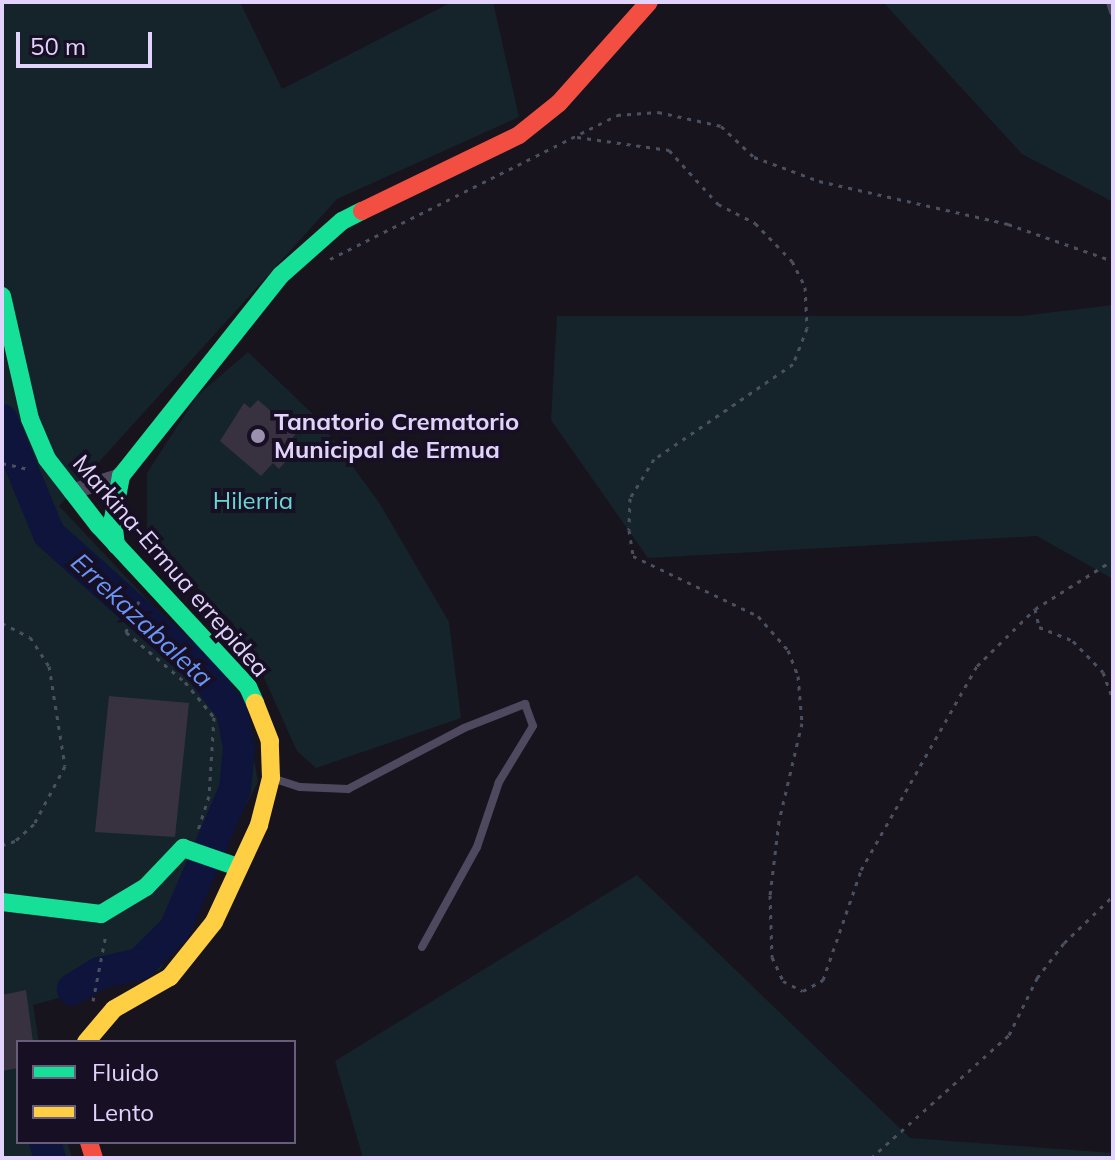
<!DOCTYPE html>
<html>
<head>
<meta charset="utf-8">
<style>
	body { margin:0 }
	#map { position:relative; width:1115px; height:1160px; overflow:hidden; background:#18141e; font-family:Mulish,sans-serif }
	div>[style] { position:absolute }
	.green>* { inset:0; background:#14242a }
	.river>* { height:32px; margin:-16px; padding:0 16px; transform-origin:16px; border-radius:16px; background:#0e143b }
	.building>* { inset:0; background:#383240 }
	.path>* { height:3px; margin-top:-1.5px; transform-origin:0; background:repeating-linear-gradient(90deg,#4a505f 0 4px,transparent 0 10px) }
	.lane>* { height:8px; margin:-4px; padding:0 4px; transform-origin:4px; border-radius:4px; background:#4e495f }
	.street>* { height:16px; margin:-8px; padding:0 8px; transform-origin:8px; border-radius:8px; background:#4e495f }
	.fast>* { height:18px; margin:-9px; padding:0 9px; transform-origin:9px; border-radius:9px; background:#16e098 }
	.slow>* { height:18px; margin:-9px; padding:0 9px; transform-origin:9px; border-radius:9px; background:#ffcf43 }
	.jam>* { height:18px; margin:-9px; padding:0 9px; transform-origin:9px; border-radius:9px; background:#f24e42 }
	.dots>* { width:22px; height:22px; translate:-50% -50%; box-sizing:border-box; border:4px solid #170f23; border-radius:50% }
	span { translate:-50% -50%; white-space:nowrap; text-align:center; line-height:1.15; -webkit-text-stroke:8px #170f23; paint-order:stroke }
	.poi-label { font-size:24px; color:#e1d3fc; font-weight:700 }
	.left { translate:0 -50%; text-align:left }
	.park-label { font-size:24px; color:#64d8d5 }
	.street-label { font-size:24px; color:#e1d3fc }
	.water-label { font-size:26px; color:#6895f6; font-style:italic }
	.frame { position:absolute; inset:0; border:4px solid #e1d3fc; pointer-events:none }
	.legend { position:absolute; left:16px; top:1040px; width:280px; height:104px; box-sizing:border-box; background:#170f23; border:2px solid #685d7a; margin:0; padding:10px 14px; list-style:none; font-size:24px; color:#e1d3fc }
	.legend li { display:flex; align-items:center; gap:16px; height:40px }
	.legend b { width:40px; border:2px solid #685d7a }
	.scale { position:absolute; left:16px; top:32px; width:136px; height:36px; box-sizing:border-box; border:4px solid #e1d3fc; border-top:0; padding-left:10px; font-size:24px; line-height:28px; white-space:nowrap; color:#e1d3fc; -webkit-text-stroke:6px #170f23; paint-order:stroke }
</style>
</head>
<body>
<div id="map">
	<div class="green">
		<div style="clip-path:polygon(2px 2px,240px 2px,282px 89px,452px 2px,493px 2px,519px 117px,337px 199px,59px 506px,244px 702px,258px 782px,160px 970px,33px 1005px,39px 1042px,18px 1042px,18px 1142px,67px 1142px,72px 1158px,2px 1158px)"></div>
		<div style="clip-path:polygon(883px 2px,1113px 2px,1113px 202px,1022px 154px)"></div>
		<div style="clip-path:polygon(1113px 305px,1113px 579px,1037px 536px,648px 558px,551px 420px,557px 316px,1021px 316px)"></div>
		<div style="clip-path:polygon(248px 352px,318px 419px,380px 504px,449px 622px,461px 718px,316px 768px,297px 751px,253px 653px,232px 622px,147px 538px,147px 473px,197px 396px)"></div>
		<div style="clip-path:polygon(637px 875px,910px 1138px,1113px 1153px,1113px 1158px,363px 1158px,335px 1061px)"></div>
	</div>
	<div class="river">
		<div style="left:2px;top:420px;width:123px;rotate:67.6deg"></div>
		<div style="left:49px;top:534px;width:203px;rotate:41.8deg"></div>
		<div style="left:200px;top:669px;width:53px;rotate:52.7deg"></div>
		<div style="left:232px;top:711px;width:38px;rotate:79deg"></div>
		<div style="left:239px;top:748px;width:41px;rotate:95.6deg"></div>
		<div style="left:235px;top:789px;width:152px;rotate:113.2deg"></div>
		<div style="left:175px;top:929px;width:49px;rotate:135deg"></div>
		<div style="left:140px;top:964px;width:42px;rotate:167.6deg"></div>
		<div style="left:99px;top:973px;width:31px;rotate:148deg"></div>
		<div style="left:45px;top:1142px;width:17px;rotate:73deg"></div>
	</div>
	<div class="building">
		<div style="clip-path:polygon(258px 400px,296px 433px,291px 440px,299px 446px,279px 469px,273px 463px,261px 476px,220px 441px,244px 403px,250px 408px)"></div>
		<div style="clip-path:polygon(109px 696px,189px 703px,175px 837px,95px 832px)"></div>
		<div style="clip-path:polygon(26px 990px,33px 1042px,18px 1042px,18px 1068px,2px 1071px,2px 995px)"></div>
	</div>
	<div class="path">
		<div style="left:577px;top:137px;width:93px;rotate:8deg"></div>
		<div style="left:669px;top:150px;width:73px;rotate:47.8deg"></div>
		<div style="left:718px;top:204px;width:42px;rotate:27.2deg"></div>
		<div style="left:755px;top:223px;width:53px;rotate:45.8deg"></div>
		<div style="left:792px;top:261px;width:29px;rotate:63deg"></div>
		<div style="left:805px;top:287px;width:41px;rotate:87.2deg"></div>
		<div style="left:807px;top:328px;width:39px;rotate:111deg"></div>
		<div style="left:793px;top:364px;width:168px;rotate:145.6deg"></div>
		<div style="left:654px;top:459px;width:46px;rotate:121.6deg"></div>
		<div style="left:630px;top:498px;width:32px;rotate:92deg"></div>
		<div style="left:629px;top:530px;width:26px;rotate:81deg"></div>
		<div style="left:633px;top:556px;width:139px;rotate:25.6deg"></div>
		<div style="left:758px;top:616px;width:45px;rotate:48.6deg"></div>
		<div style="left:788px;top:650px;width:28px;rotate:69deg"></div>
		<div style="left:798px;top:676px;width:47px;rotate:85.1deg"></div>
		<div style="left:802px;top:723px;width:101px;rotate:103.2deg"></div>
		<div style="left:779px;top:821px;width:75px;rotate:96.9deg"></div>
		<div style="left:770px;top:895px;width:62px;rotate:88.2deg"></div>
		<div style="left:772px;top:957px;width:26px;rotate:65deg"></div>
		<div style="left:783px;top:981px;width:22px;rotate:27deg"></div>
		<div style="left:803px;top:991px;width:23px;rotate:-29deg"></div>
		<div style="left:823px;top:980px;width:116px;rotate:-70.9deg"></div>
		<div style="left:861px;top:870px;width:235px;rotate:-60.4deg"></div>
		<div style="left:977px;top:666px;width:81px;rotate:-44.5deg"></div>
		<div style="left:1035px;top:609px;width:92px;rotate:-32.1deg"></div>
		<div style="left:330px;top:259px;width:321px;rotate:-26.6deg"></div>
		<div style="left:617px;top:115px;width:41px;rotate:-4.2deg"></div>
		<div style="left:658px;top:112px;width:65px;rotate:12.5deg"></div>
		<div style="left:721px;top:126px;width:45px;rotate:43.2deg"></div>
		<div style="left:754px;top:157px;width:69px;rotate:20.3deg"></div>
		<div style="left:819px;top:181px;width:194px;rotate:12.8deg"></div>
		<div style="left:1008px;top:224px;width:111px;rotate:19.4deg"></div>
		<div style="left:2px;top:463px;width:28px;rotate:13deg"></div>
		<div style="left:139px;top:601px;width:34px;rotate:113deg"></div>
		<div style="left:126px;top:632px;width:77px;rotate:40.3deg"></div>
		<div style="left:185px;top:682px;width:45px;rotate:50.4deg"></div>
		<div style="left:214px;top:717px;width:79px;rotate:93.6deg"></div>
		<div style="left:209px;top:796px;width:39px;rotate:108deg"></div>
		<div style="left:1035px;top:609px;width:18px;rotate:77deg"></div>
		<div style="left:1039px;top:627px;width:37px;rotate:22deg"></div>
		<div style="left:1073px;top:641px;width:43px;rotate:45.9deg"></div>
		<div style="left:1103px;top:672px;width:30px;rotate:70deg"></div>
		<div style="left:2px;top:623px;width:31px;rotate:27deg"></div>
		<div style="left:30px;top:637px;width:35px;rotate:57deg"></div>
		<div style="left:49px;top:666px;width:101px;rotate:80.9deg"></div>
		<div style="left:65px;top:766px;width:66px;rotate:118.1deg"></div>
		<div style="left:34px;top:824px;width:25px;rotate:138deg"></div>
		<div style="left:15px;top:841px;width:14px;rotate:163deg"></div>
		<div style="left:93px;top:1001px;width:68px;rotate:-79deg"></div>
		<div style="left:871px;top:1158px;width:185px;rotate:-41.7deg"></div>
		<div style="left:1009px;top:1035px;width:64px;rotate:-63.8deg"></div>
		<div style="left:1037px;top:978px;width:44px;rotate:-52.4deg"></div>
		<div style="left:1064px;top:943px;width:68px;rotate:-43.8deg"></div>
	</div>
	<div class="lane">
		<div style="left:1110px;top:2px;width:10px;rotate:73deg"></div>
		<div style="left:272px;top:778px;width:29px;rotate:18deg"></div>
		<div style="left:300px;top:787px;width:48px;rotate:2.4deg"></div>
		<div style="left:348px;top:789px;width:131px;rotate:-27.7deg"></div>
		<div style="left:464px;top:728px;width:66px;rotate:-21.5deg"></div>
		<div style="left:525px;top:704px;width:23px;rotate:70deg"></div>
		<div style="left:533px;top:726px;width:66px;rotate:121.3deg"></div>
		<div style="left:499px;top:782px;width:69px;rotate:108.7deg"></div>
		<div style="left:477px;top:847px;width:114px;rotate:118.8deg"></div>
	</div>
	<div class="street">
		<div style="left:71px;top:492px;width:52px;rotate:-17.7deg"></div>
	</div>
	<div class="fast">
		<div style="left:2px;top:296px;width:126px;rotate:77.2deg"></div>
		<div style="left:30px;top:419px;width:43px;rotate:67deg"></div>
		<div style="left:47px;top:459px;width:85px;rotate:52.2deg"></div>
		<div style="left:99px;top:526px;width:219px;rotate:47.2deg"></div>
		<div style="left:248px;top:687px;width:17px;rotate:66deg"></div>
		<div style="left:116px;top:545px;width:26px;rotate:-97deg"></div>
		<div style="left:113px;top:519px;width:44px;rotate:-79.5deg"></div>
		<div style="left:121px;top:476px;width:257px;rotate:-51.5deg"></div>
		<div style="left:281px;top:275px;width:81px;rotate:-41.5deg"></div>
		<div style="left:342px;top:221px;width:22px;rotate:-27deg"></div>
		<div style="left:2px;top:902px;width:100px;rotate:6.9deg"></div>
		<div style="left:101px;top:914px;width:52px;rotate:-31deg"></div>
		<div style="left:146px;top:887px;width:54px;rotate:-46.5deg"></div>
		<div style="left:183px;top:848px;width:58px;rotate:19.1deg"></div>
	</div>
	<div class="slow">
		<div style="left:86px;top:1042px;width:43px;rotate:-49.7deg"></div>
		<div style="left:114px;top:1009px;width:64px;rotate:-29.7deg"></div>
		<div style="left:170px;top:977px;width:70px;rotate:-51.3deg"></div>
		<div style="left:214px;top:922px;width:107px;rotate:-65.1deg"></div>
		<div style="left:259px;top:825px;width:49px;rotate:-75.7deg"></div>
		<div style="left:271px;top:778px;width:37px;rotate:-92deg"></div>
		<div style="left:270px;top:741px;width:41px;rotate:-111.5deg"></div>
	</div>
	<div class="jam">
		<div style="left:362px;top:211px;width:174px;rotate:-25.8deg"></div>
		<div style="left:519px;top:135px;width:51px;rotate:-38.7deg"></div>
		<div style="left:559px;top:103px;width:135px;rotate:-48.3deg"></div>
		<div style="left:89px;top:1142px;width:17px;rotate:73deg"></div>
	</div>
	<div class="dots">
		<div style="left:258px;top:436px;background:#9b90ae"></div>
	</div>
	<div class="poi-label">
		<span class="left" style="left:274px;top:436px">Tanatorio Crematorio<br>Municipal de Ermua</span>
	</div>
	<div class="park-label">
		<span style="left:253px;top:501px">Hilerria</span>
	</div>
	<div class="street-label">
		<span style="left:171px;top:566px;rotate:49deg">Markina-Ermua errepidea</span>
	</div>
	<div class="water-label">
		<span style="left:142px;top:620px;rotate:43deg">Errekazabaleta</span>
	</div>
	<div class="frame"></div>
	<ul class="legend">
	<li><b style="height:10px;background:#16e098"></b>Fluido</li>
	<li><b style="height:10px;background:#ffcf43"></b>Lento</li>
	</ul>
	<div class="scale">50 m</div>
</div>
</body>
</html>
